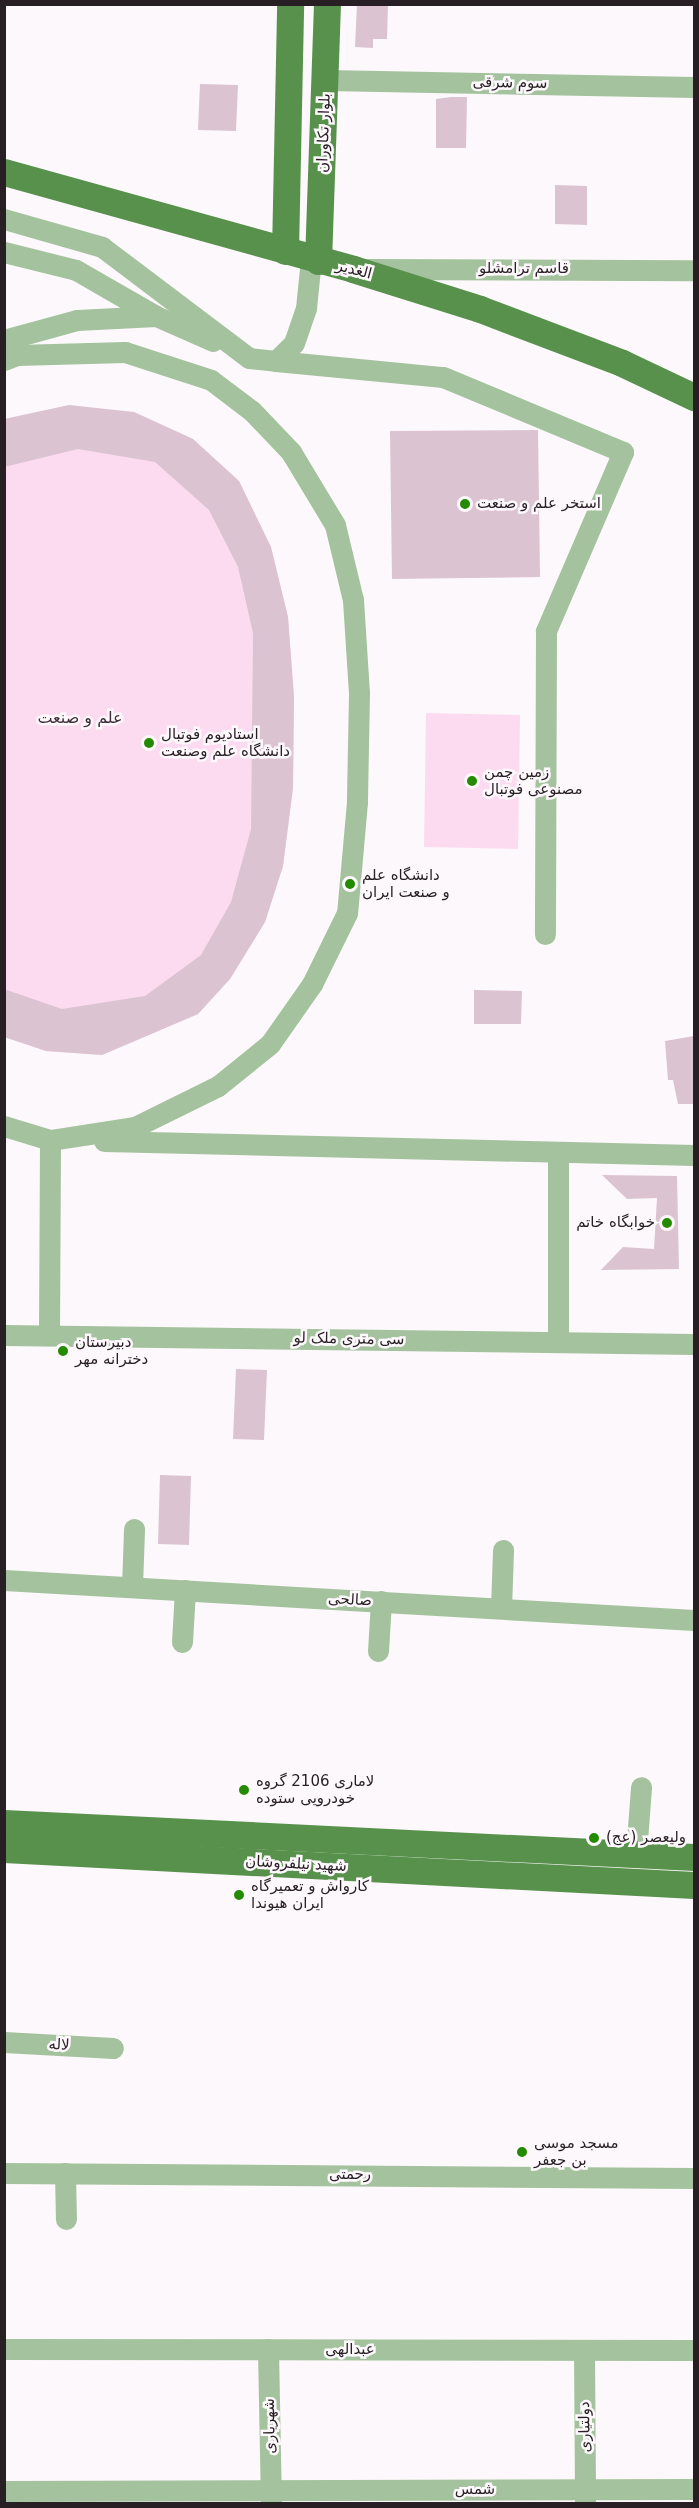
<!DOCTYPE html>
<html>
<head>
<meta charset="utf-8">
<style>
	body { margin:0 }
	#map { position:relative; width:699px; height:2508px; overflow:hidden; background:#fdf8fb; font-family:"DejaVu Sans",Vazirmatn,sans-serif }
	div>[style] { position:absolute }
	.green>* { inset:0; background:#fcdbf0 }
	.building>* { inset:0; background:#dbc3d2 }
	.minor>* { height:21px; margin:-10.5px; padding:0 10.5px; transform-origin:10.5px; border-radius:10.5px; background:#a3c29d }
	.major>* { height:27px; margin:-13.5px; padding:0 13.5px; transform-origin:13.5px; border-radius:13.5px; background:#57914c }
	.dots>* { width:16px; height:16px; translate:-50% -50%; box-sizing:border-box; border:3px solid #fdf8fb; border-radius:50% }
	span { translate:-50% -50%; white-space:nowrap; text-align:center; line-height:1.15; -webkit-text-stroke:5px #fdf8fb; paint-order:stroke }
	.street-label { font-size:15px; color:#281f24 }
	.poi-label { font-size:15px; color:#281f24 }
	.left { translate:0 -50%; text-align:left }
	.right { translate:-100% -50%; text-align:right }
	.neighbourhood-label { font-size:16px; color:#422f3c }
	.frame { position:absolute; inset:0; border:6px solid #281f24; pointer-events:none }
</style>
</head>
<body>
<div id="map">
	<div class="green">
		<div style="clip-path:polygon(134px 412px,193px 439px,239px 481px,271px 547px,288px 617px,294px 697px,293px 788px,283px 866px,265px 922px,230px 979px,198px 1014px,102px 1055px,46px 1051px,5px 1037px,5px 419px)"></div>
		<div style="clip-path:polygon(426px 713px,520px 715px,518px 849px,424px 847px)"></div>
	</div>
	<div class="building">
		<div style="clip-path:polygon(357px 4px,388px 4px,387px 39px,373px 39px,373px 48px,355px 47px)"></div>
		<div style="clip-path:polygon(200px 84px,238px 85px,236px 131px,198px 130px)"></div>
		<div style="clip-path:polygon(451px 97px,467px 97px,466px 148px,436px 148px,436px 99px)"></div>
		<div style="clip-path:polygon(555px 185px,587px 186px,587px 225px,555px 224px)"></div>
		<div style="clip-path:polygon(69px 405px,134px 412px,193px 439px,239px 481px,271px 547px,288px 617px,294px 697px,293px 788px,283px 866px,265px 922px,230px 979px,198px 1014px,102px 1055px,46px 1051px,4px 1037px,4px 989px,62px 1009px,145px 996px,201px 955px,231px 902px,251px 829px,253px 633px,238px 567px,209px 510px,155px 462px,78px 449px,4px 467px,4px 419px)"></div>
		<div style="clip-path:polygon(538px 430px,540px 577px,392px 579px,390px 431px)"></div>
		<div style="clip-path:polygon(474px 990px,522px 991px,521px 1024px,474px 1024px)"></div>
		<div style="clip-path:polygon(694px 1036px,694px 1104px,678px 1104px,673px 1080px,668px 1080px,665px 1041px)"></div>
		<div style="clip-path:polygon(602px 1175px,677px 1176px,679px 1269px,601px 1270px,623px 1247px,654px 1249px,657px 1198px,627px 1199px)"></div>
		<div style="clip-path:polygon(236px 1369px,267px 1370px,264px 1440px,233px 1439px)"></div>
		<div style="clip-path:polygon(160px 1475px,191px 1476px,189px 1545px,158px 1544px)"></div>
	</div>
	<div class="minor">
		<div style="left:326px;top:80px;width:368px;rotate:1.1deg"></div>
		<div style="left:4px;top:219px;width:102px;rotate:15.9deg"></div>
		<div style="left:102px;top:247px;width:184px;rotate:37.1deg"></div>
		<div style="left:249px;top:358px;width:27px;rotate:6deg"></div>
		<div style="left:276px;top:361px;width:25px;rotate:-45deg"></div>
		<div style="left:294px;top:343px;width:37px;rotate:-71deg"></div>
		<div style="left:306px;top:308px;width:49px;rotate:-84.2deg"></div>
		<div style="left:4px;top:252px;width:74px;rotate:14deg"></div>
		<div style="left:76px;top:270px;width:92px;rotate:29.9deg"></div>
		<div style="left:368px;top:269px;width:326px;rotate:0.2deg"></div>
		<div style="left:4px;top:340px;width:76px;rotate:-15.3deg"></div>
		<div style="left:77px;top:320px;width:79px;rotate:-2.9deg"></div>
		<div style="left:156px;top:316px;width:62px;rotate:23.7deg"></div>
		<div style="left:4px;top:360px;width:14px;rotate:-21deg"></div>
		<div style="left:17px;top:355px;width:108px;rotate:-1.6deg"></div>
		<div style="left:125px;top:352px;width:90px;rotate:18deg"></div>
		<div style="left:211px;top:380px;width:51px;rotate:37.1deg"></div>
		<div style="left:252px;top:411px;width:57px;rotate:46.4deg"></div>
		<div style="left:291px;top:452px;width:85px;rotate:58.9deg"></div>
		<div style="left:335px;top:525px;width:77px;rotate:76.5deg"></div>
		<div style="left:353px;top:600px;width:94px;rotate:86.3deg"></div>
		<div style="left:359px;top:694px;width:108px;rotate:91.1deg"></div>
		<div style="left:357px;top:802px;width:111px;rotate:95.1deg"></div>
		<div style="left:347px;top:913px;width:79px;rotate:116.2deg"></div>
		<div style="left:312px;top:984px;width:73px;rotate:125deg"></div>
		<div style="left:270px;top:1044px;width:67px;rotate:141.1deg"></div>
		<div style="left:218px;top:1086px;width:93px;rotate:153.7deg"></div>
		<div style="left:135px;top:1127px;width:86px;rotate:171.3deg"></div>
		<div style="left:50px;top:1140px;width:48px;rotate:-163.1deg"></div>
		<div style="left:276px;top:361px;width:168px;rotate:5.5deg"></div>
		<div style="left:443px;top:377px;width:195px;rotate:22.6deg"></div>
		<div style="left:623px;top:452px;width:195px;rotate:113.3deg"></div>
		<div style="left:546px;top:631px;width:303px;rotate:90.2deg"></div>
		<div style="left:104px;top:1141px;width:590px;rotate:1.36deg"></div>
		<div style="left:4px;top:1335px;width:690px;rotate:0.75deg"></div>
		<div style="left:49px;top:1335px;width:195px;rotate:-89.7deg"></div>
		<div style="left:558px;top:1342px;width:189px;rotate:-90deg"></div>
		<div style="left:4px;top:1580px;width:691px;rotate:3.32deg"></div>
		<div style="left:132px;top:1587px;width:58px;rotate:-88deg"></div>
		<div style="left:501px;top:1608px;width:58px;rotate:-88deg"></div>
		<div style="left:182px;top:1642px;width:52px;rotate:-86.7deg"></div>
		<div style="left:378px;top:1651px;width:50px;rotate:-86.6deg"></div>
		<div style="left:636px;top:1854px;width:67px;rotate:-85.7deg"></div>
		<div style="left:4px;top:2042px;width:109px;rotate:3.2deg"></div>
		<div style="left:4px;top:2173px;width:690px;rotate:0.42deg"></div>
		<div style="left:65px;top:2173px;width:46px;rotate:88.8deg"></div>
		<div style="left:4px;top:2349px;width:690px;rotate:0.08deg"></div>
		<div style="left:268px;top:2349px;width:155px;rotate:88.9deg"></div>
		<div style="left:584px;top:2350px;width:152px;rotate:89.6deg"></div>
		<div style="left:4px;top:2491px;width:690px;rotate:-0.17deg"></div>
	</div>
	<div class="major">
		<div style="left:4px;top:172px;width:362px;rotate:15.5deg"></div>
		<div style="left:353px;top:269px;width:133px;rotate:17.5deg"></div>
		<div style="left:480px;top:309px;width:152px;rotate:20.8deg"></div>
		<div style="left:622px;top:363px;width:80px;rotate:25.3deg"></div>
		<div style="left:285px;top:251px;width:247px;rotate:-88.8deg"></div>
		<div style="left:318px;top:261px;width:257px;rotate:-88deg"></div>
		<div style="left:4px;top:1823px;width:691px;rotate:2.82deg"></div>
		<div style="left:4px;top:1849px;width:691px;rotate:2.99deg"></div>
	</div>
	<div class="dots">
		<div style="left:465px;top:504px;background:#248a00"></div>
		<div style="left:149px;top:743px;background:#248a00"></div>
		<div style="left:472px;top:781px;background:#248a00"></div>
		<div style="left:350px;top:884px;background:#248a00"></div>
		<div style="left:667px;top:1223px;background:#248a00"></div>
		<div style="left:63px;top:1351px;background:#248a00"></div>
		<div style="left:244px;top:1790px;background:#248a00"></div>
		<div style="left:594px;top:1838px;background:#248a00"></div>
		<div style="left:239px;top:1895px;background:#248a00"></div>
		<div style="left:522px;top:2152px;background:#248a00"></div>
	</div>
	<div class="street-label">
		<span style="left:510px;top:83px;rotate:1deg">سوم شرقی</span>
		<span style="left:324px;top:133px;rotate:-88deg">بلوار تکاوران</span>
		<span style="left:524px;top:269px">قاسم ترامشلو</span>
		<span style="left:354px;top:270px;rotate:15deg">الغدیر</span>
		<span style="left:349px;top:1339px;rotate:1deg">سی متری ملک لو</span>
		<span style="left:350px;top:1600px;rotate:3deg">صالحی</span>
		<span style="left:296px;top:1864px;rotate:3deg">شهید نیلفروشان</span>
		<span style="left:59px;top:2045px;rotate:3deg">لاله</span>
		<span style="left:350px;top:2175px">رحمتی</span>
		<span style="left:350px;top:2350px">عبدالهی</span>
		<span style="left:270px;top:2426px;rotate:-91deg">شهریاری</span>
		<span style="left:585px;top:2427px;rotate:-91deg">دولتیاری</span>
		<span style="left:475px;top:2490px">شمس</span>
	</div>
	<div class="poi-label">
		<span class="left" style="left:477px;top:504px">استخر علم و صنعت</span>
		<span class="left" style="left:161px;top:743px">استادیوم فوتبال<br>دانشگاه علم وصنعت</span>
		<span class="left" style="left:484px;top:781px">زمین چمن<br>مصنوعی فوتبال</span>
		<span class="left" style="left:362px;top:884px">دانشگاه علم<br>و صنعت ایران</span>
		<span class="right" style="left:655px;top:1223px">خوابگاه خاتم</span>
		<span class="left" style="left:75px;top:1351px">دبیرستان<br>دخترانه مهر</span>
		<span class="left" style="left:256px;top:1790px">لاماری 2106 گروه<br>خودرویی ستوده</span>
		<span class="left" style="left:606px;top:1838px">ولیعصر (عج)</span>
		<span class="left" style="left:251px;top:1895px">کارواش و تعمیرگاه<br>ایران هیوندا</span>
		<span class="left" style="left:534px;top:2152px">مسجد موسی<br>بن جعفر</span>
	</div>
	<div class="neighbourhood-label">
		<span style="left:80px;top:718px">علم و صنعت</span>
	</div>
	<div class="frame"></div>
</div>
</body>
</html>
